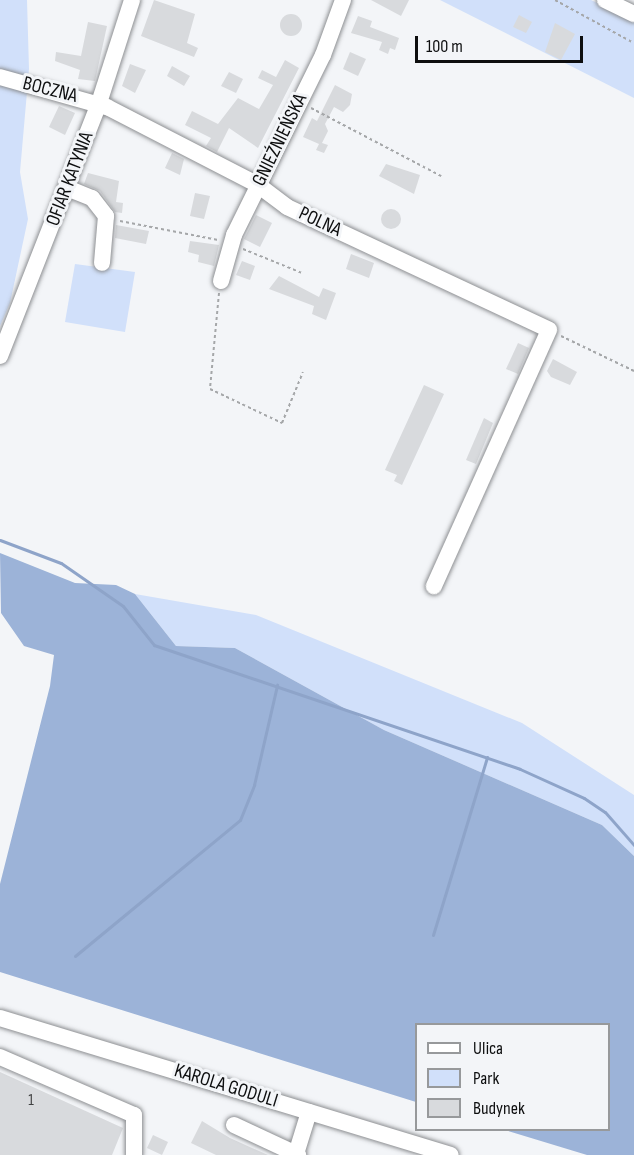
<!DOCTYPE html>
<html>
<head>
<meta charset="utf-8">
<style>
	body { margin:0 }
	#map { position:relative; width:634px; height:1155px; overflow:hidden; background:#f3f5f8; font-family:"Sofia Sans Condensed",sans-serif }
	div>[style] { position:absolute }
	.green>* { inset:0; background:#d1e0fa }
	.forest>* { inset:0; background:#9cb3d8 }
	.stream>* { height:3px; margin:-1.5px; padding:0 1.5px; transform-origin:1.5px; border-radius:1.5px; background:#8ea4c9 }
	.building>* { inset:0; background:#d8dadd }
	.round { border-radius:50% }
	.path>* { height:2px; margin-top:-1px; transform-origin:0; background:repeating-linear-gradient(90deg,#a5a7a9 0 3px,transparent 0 6px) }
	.roads { filter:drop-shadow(0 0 2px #8d8f92) drop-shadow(0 0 2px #8d8f92) }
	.minor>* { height:16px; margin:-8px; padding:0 8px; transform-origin:8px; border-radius:8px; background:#fff }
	span { translate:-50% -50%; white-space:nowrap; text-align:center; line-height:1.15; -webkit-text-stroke:6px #f3f5f8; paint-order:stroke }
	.number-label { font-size:16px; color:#404142 }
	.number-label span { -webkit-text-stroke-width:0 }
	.street-label { font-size:20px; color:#0d0e0f }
	.legend { position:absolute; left:415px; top:1023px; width:195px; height:108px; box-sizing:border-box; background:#f3f5f8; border:2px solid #97999b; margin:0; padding:8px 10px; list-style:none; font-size:18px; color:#0d0e0f }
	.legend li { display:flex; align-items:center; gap:12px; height:30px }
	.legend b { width:30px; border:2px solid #97999b }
	.scale { position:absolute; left:415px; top:36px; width:168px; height:27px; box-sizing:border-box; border:3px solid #0d0e0f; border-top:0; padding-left:8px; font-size:18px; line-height:21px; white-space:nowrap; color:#0d0e0f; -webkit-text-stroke:4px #f3f5f8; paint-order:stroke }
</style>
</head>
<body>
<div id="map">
	<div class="green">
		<div style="clip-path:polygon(0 0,27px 0,29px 69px,20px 172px,28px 219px,10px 303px,0 326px)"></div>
		<div style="clip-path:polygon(440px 0,591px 0,634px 21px,634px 98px)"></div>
		<div style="clip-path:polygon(75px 264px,135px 272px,125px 332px,65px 322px)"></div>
		<div style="clip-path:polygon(135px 594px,256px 615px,522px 723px,634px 795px,634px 856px,602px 825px,384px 730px,235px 648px,176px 646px)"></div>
	</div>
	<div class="forest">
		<div style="clip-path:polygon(0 553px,75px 583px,116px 585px,135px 594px,176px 646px,235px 648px,384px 730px,602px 825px,634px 856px,634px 1155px,587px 1155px,505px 1130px,608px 1130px,608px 1024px,416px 1024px,416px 1102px,0 972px,0 884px,50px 686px,54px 655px,24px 646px,1px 613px)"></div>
	</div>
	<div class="stream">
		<div style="left:0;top:540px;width:65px;rotate:20.7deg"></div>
		<div style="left:61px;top:563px;width:75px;rotate:34.7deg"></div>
		<div style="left:123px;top:606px;width:50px;rotate:51.5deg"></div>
		<div style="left:154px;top:645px;width:386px;rotate:18.7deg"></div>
		<div style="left:520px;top:769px;width:70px;rotate:24.4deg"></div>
		<div style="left:584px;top:798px;width:25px;rotate:34deg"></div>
		<div style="left:605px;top:812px;width:44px;rotate:48.7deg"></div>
		<div style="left:433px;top:935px;width:186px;rotate:-73.1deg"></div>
		<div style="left:75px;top:956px;width:214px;rotate:-39.5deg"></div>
		<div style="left:240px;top:820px;width:38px;rotate:-68deg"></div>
		<div style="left:254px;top:785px;width:103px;rotate:-77deg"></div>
	</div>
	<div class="building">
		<div style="clip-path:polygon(154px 0,195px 14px,187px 43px,198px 48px,194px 57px,141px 36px)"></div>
		<div style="clip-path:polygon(371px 0,409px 0,401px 16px)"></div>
		<div class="round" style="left:280px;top:14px;width:22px;height:22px"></div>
		<div style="clip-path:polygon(519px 15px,532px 22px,526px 33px,513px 27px)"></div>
		<div style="clip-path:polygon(358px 16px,372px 21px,370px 27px,399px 38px,395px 50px,390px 48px,388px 54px,379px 50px,382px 42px,351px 33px)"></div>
		<div style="clip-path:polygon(88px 22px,107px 26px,95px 81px,78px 79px,80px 70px,55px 61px,56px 52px,81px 56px)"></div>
		<div style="clip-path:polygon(555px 23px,575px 34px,561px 60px,545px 52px)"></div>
		<div style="clip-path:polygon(350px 52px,366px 59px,358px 76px,343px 69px)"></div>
		<div style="clip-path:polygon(285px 60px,299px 68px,258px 148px,229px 128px,217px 152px,206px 146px,211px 138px,185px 125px,192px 111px,218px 124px,238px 98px,259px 109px,273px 85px,258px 78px,262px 70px,276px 77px)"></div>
		<div style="clip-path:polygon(130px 64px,146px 70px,135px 93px,122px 86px)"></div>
		<div style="clip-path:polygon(172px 66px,190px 76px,184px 86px,167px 76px)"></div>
		<div style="clip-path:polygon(229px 72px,243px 79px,236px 93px,221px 86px)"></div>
		<div style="clip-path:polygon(335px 85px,352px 94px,350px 105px,343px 112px,334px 107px,325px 124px,328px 131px,322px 143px,328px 145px,324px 153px,316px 150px,319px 144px,303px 137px,312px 118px,317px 121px)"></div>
		<div style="clip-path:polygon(59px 106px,75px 113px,65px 135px,49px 127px)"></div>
		<div style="clip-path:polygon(172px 153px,184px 159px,180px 175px,165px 168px)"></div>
		<div style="clip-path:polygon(386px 164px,420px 175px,414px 194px,379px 176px)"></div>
		<div style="clip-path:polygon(88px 173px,119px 181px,116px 202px,123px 203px,122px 213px,115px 212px,100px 191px,84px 184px)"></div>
		<div style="clip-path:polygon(195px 193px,210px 196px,204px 219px,190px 216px)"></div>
		<div class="round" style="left:381px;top:209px;width:20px;height:20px"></div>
		<div style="clip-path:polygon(256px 215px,272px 223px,260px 247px,244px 239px)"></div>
		<div style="clip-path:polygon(116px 225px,149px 231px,146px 244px,115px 238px)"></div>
		<div style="clip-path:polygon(190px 241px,219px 245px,214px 266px,198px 262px,199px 255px,188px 252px)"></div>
		<div style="clip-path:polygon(351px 254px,374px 263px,369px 278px,346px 269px)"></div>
		<div style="clip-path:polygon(242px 261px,255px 266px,250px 280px,236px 275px)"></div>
		<div style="clip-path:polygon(279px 276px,319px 297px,323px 288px,336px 293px,326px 320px,312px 314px,314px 306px,269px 289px)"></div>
		<div style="clip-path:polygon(518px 343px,529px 348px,518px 374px,506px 369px)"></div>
		<div style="clip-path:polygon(553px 359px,577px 372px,570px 385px,551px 377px,547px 371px)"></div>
		<div style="clip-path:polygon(424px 385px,444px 394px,402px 485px,394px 481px,397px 475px,385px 470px)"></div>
		<div style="clip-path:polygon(484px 418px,493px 423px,476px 464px,466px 460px)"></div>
		<div style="clip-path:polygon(0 1072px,123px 1128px,112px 1155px,0 1155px)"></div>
		<div style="clip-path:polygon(202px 1121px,230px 1138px,268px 1155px,216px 1155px,191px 1143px)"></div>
		<div style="clip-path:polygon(153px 1135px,168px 1142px,162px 1155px,147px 1148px)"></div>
	</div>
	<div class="path">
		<div style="left:555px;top:0;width:90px;rotate:28.6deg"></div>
		<div style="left:311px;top:108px;width:147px;rotate:27.6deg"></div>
		<div style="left:120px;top:221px;width:100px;rotate:11deg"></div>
		<div style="left:243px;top:249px;width:64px;rotate:22.1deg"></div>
		<div style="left:219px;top:293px;width:96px;rotate:95.4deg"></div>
		<div style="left:210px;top:389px;width:80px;rotate:25.3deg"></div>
		<div style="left:282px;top:423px;width:55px;rotate:-67.6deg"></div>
		<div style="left:561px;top:336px;width:81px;rotate:25.6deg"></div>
	</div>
	<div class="roads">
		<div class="minor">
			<div style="left:605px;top:0;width:32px;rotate:26deg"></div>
			<div style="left:0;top:77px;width:111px;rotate:15.7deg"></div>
			<div style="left:107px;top:107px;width:170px;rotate:27.3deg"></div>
			<div style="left:258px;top:185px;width:36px;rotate:37deg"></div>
			<div style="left:287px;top:207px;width:289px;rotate:25.1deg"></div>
			<div style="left:549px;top:330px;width:281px;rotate:114.2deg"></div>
			<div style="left:67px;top:188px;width:27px;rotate:22deg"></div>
			<div style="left:92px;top:198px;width:23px;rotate:52deg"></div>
			<div style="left:106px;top:216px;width:47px;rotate:94.9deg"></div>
			<div style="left:221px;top:281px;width:48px;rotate:-74.2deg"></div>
			<div style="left:234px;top:235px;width:201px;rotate:-63.7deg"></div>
			<div style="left:323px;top:55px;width:59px;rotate:-70deg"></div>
			<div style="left:0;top:356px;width:272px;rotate:-68.6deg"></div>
			<div style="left:99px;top:103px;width:108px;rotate:-72.2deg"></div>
			<div style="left:0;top:1018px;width:471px;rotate:16.9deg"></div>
			<div style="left:0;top:1057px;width:146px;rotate:23.4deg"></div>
			<div style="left:134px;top:1115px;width:40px;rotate:90deg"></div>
			<div style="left:234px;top:1125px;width:71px;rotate:25.1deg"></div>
			<div style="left:296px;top:1154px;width:44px;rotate:-72.8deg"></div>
		</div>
	</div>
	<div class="number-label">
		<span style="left:31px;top:1101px">1</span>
	</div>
	<div class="street-label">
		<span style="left:50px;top:90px;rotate:14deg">BOCZNA</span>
		<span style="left:280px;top:140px;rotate:-64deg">GNIEŹNIEŃSKA</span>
		<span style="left:70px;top:179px;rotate:-69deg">OFIAR KATYNIA</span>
		<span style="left:320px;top:222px;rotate:25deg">POLNA</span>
		<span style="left:226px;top:1086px;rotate:17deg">KAROLA GODULI</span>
	</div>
	<ul class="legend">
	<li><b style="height:8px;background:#fff"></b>Ulica</li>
	<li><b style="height:16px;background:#d1e0fa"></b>Park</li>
	<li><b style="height:16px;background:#d8dadd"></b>Budynek</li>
	</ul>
	<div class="scale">100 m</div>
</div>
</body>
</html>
